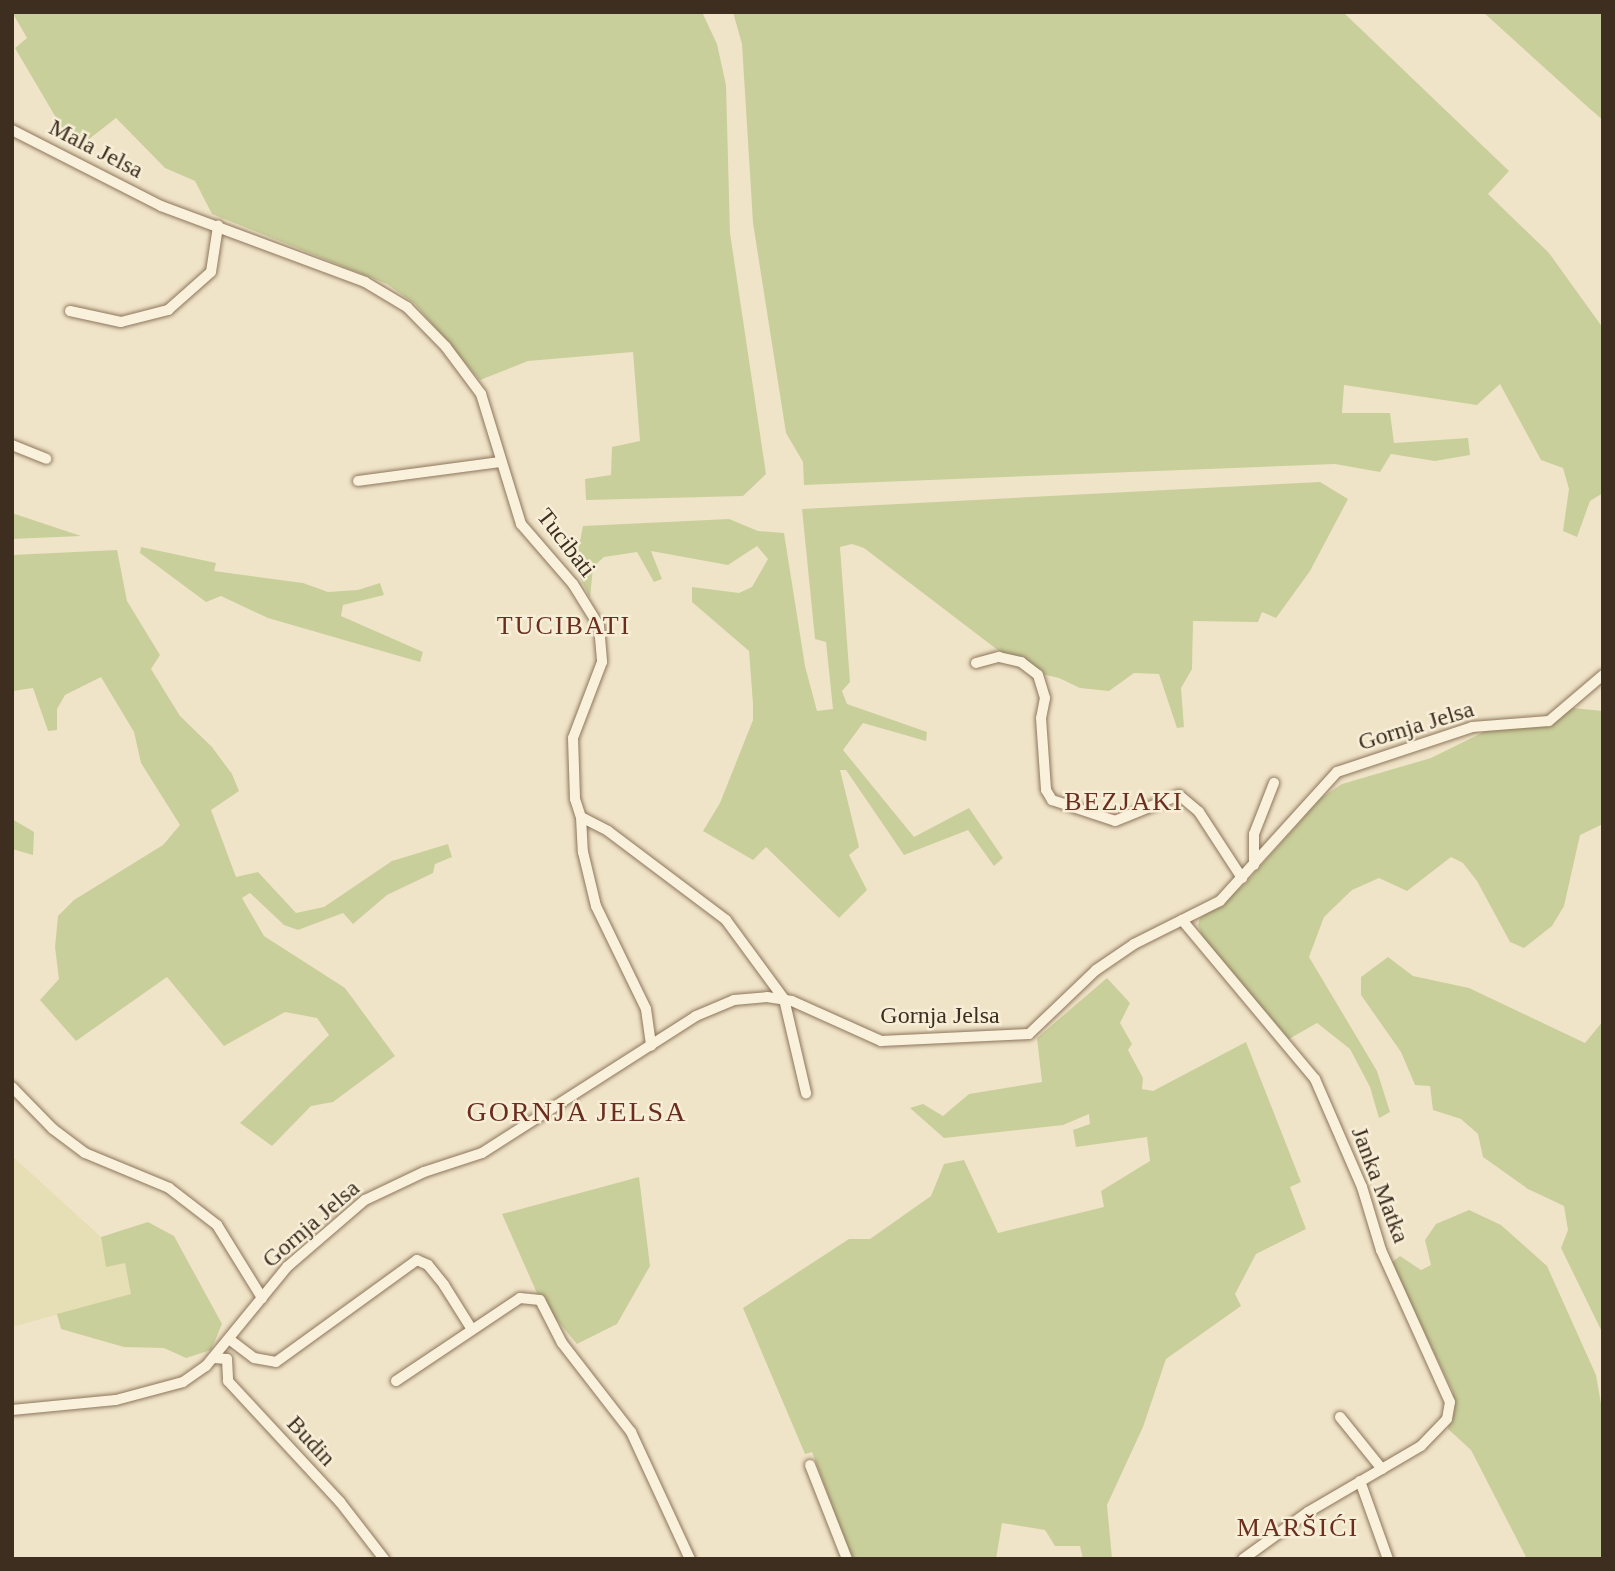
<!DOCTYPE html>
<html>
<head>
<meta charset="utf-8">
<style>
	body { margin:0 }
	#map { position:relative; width:1615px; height:1571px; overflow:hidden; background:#f0e4c8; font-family:Georgia,serif }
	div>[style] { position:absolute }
	.farmland>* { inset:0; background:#e6deb5 }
	.green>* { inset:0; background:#c9cf9b }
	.roads { filter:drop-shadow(0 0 2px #8d765c) drop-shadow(0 0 2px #8d765c) }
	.minor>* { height:10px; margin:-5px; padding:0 5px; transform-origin:5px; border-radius:5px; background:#faf1dc }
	span { translate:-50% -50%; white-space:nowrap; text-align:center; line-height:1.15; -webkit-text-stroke:5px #f7eed8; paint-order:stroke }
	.street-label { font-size:24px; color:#3d2e20 }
	.neighbourhood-label { font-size:26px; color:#6b2e1e; letter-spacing:2px }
	.quarter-label { font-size:28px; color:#6b2e1e; letter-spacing:2px }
	.frame { position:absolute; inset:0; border:14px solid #3d2e20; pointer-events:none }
</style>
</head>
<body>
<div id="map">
	<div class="farmland">
		<div style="clip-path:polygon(12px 1156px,101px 1237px,106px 1266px,125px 1262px,132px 1294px,12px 1327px)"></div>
	</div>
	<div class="green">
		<div style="clip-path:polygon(12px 12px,702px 12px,717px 44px,726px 85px,730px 233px,766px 474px,743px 496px,586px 500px,585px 479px,611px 475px,612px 447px,640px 441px,633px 352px,528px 361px,480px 380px,415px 304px,387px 284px,212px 214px,195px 181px,165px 168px,116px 118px,75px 150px,15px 48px,27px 38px)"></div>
		<div style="clip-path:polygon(733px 12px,1343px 12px,1509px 171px,1488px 194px,1549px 253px,1603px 328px,1603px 493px,1590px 501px,1577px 537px,1563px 531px,1569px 489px,1563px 468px,1541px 460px,1500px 384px,1477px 405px,1344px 385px,1342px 413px,1390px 413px,1394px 443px,1468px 438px,1470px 455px,1435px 461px,1391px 454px,1380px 472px,1335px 464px,804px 485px,803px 462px,786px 433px,753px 223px,742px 44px)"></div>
		<div style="clip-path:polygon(1483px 12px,1603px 12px,1603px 120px,1590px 109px)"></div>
		<div style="clip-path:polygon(1320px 482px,1348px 499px,1310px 571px,1276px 618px,1262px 612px,1258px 622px,1193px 621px,1192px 669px,1181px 688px,1184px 727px,1177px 728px,1159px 674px,1134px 673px,1109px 691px,1080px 688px,1059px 678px,1024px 670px,864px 548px,852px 544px,840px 547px,850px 682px,842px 691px,847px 704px,927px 732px,926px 741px,863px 723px,843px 750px,914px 837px,969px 808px,1003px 858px,994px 866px,968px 830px,904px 855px,846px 770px,840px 770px,859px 847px,849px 855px,867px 890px,839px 918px,766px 847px,753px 860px,703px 831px,720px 803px,753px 720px,753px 704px,749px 651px,692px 602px,692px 587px,739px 593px,752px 587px,768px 559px,757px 546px,728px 565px,651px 551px,662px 579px,654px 582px,637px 552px,604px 557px,593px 567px,590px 598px,575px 567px,583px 526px,729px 519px,758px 531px,784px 533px,805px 666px,817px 711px,833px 709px,826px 642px,815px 639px,802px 509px)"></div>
		<div style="clip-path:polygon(12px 513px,81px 536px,12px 539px)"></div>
		<div style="clip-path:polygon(141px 547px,216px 563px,214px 571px,303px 583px,328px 592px,358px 590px,380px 583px,384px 595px,343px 605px,341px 616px,423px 652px,420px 662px,268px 618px,221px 596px,206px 602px,140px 553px)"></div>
		<div style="clip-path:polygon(117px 550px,127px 601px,160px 655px,151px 669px,180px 716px,212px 747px,232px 774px,239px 791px,211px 810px,236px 877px,258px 872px,296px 913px,324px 907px,392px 861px,448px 844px,452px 857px,435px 864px,433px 873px,387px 895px,353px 924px,343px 913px,298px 930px,284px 925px,250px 893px,242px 898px,264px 936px,345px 988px,395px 1056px,333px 1102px,311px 1106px,272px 1146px,240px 1123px,329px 1035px,317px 1018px,285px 1012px,224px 1046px,167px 977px,76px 1041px,40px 1000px,59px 979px,55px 947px,58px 916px,74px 900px,163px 845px,180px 825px,141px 763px,134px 732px,101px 677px,65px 695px,57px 709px,57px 730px,48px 731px,33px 688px,13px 691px,12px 688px,12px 555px)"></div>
		<div style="clip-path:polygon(1563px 707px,1603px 711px,1603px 824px,1580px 835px,1564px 906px,1552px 926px,1524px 948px,1510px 942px,1477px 881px,1463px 863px,1451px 857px,1407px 891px,1379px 878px,1352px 890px,1324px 917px,1309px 957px,1377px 1071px,1390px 1112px,1379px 1118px,1370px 1087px,1350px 1049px,1317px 1023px,1289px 1039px,1205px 943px,1198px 925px,1200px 918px,1244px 885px,1321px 798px,1342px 784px,1431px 758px,1500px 724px,1549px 717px)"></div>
		<div style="clip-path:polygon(12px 819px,34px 832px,33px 855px,12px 849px)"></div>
		<div style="clip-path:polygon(1388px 957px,1413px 976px,1469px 988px,1585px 1043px,1603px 1021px,1603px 1334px,1561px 1248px,1568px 1230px,1564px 1206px,1528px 1189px,1483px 1157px,1478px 1134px,1461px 1119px,1433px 1110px,1430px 1086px,1415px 1085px,1401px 1052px,1361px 995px,1361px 977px)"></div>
		<div style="clip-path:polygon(1107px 978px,1130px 1003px,1120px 1023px,1132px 1044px,1128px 1050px,1143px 1078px,1142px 1089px,1153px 1091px,1246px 1042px,1301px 1182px,1290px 1187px,1306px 1229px,1256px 1254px,1235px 1294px,1241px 1306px,1166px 1359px,1143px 1427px,1107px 1505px,1112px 1558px,1083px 1559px,1080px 1546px,1055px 1546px,1045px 1530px,1002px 1523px,996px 1559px,852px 1559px,812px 1452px,805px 1454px,743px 1308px,849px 1239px,870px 1239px,931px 1196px,944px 1164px,964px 1160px,998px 1233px,1104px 1207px,1101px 1191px,1150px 1161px,1147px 1137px,1076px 1147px,1073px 1130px,1090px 1124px,1089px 1114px,1063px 1125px,944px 1138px,910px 1108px,923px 1104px,943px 1116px,969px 1094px,1042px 1082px,1037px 1038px)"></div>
		<div style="clip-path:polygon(639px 1177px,650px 1266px,617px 1324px,577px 1344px,540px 1300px,502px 1214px)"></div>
		<div style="clip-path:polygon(1469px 1210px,1501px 1225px,1547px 1266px,1596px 1375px,1603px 1415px,1603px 1559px,1527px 1559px,1471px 1450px,1448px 1429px,1453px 1392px,1391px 1263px,1400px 1256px,1421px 1270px,1431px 1265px,1425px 1240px,1436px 1224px)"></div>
		<div style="clip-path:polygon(148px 1222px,174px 1236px,222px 1324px,211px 1350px,186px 1358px,164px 1348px,124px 1347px,61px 1329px,57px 1314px,131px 1294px,125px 1263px,106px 1267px,101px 1237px)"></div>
	</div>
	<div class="roads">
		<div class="minor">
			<div style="left:12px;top:130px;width:167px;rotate:27deg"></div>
			<div style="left:161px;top:206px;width:218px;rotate:20.4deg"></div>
			<div style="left:365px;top:282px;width:49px;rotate:30.8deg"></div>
			<div style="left:407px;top:307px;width:56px;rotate:45.7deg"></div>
			<div style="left:446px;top:347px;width:59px;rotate:53.3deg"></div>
			<div style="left:481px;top:394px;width:136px;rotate:72.9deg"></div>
			<div style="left:521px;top:524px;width:79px;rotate:49.1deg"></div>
			<div style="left:573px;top:584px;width:49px;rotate:58.2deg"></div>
			<div style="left:599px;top:626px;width:36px;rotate:85deg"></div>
			<div style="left:602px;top:662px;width:81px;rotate:110.9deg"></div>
			<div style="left:573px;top:738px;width:61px;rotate:88.1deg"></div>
			<div style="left:575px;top:799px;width:19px;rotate:72deg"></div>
			<div style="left:581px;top:817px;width:30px;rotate:27deg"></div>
			<div style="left:608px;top:831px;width:148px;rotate:37deg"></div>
			<div style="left:726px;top:920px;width:98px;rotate:53.7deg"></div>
			<div style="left:784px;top:999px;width:97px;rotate:76.8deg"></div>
			<div style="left:70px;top:311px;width:52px;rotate:12.2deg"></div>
			<div style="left:121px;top:322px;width:49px;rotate:-14.3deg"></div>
			<div style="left:168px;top:310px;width:57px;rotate:-41.5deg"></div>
			<div style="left:211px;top:272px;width:47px;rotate:-81.3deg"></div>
			<div style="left:12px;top:445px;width:37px;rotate:22deg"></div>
			<div style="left:358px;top:481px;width:144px;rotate:-7.6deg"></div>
			<div style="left:976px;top:663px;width:24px;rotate:-15deg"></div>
			<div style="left:999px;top:657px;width:23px;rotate:13deg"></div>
			<div style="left:1021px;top:662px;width:21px;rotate:37deg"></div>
			<div style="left:1038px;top:675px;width:24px;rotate:73deg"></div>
			<div style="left:1045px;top:698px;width:20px;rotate:101deg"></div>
			<div style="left:1041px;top:718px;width:72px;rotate:86deg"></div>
			<div style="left:1046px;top:790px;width:12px;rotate:59deg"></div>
			<div style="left:1052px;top:800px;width:66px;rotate:18.4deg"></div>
			<div style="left:1115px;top:821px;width:69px;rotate:-22.1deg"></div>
			<div style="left:1179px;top:795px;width:26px;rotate:40deg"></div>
			<div style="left:1199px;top:812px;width:79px;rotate:56.9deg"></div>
			<div style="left:581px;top:817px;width:35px;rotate:87deg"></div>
			<div style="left:583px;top:852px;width:56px;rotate:76.5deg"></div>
			<div style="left:596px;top:906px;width:114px;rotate:64.1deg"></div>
			<div style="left:646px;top:1009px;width:37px;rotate:82deg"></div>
			<div style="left:1254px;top:865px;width:31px;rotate:-90deg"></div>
			<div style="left:1254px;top:834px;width:55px;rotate:-68.6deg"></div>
			<div style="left:1182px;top:920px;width:207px;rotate:50.1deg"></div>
			<div style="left:1315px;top:1079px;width:118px;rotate:66.5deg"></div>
			<div style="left:1362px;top:1187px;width:66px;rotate:73.2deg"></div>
			<div style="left:1381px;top:1250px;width:167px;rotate:65.6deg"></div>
			<div style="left:1450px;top:1402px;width:17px;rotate:100deg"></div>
			<div style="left:1447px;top:1419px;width:37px;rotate:134deg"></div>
			<div style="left:1421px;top:1446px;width:131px;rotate:149.7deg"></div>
			<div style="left:1308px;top:1512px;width:80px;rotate:144.1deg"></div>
			<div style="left:12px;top:1087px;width:59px;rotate:45.7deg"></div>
			<div style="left:53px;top:1129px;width:40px;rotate:37deg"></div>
			<div style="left:85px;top:1153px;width:91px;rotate:22.6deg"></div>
			<div style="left:169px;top:1188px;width:61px;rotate:37.6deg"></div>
			<div style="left:217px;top:1225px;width:86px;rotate:58.3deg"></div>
			<div style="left:229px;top:1339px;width:31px;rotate:37deg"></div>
			<div style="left:254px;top:1358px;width:22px;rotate:10deg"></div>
			<div style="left:276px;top:1362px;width:174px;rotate:-35.9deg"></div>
			<div style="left:417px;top:1260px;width:12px;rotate:24deg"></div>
			<div style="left:428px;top:1265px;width:26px;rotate:51deg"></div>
			<div style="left:444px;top:1285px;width:51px;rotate:57.9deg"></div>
			<div style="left:214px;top:1358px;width:13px;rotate:4deg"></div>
			<div style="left:227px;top:1359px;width:22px;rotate:87deg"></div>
			<div style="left:228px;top:1381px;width:165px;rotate:47.2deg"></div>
			<div style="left:340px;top:1502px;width:72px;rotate:52.3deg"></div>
			<div style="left:396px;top:1381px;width:149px;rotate:-33.8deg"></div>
			<div style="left:520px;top:1298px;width:20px;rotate:6deg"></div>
			<div style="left:540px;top:1300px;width:48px;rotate:62.9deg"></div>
			<div style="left:562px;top:1343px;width:113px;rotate:52.2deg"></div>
			<div style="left:631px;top:1432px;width:140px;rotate:65.1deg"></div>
			<div style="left:12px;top:1410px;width:104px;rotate:-5.5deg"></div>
			<div style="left:116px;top:1400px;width:69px;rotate:-15deg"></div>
			<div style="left:183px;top:1382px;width:28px;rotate:-35deg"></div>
			<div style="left:206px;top:1366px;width:128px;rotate:-50.7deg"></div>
			<div style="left:287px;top:1267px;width:103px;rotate:-40.7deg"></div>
			<div style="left:365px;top:1200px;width:65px;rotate:-25.4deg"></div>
			<div style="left:424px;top:1172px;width:61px;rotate:-18.1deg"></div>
			<div style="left:482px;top:1153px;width:254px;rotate:-32.6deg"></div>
			<div style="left:696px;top:1016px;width:41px;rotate:-22.8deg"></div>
			<div style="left:734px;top:1000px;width:33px;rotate:-5deg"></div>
			<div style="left:767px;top:997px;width:25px;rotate:9deg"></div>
			<div style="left:792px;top:1001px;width:98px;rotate:24.2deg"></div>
			<div style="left:881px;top:1041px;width:148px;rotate:-2.7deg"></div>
			<div style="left:1029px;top:1034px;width:93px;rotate:-43.7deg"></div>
			<div style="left:1096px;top:970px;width:46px;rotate:-34.4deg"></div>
			<div style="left:1134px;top:944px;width:96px;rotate:-26.6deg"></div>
			<div style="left:1220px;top:901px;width:174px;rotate:-47.8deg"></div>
			<div style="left:1337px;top:772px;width:142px;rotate:-18.4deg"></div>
			<div style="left:1472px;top:727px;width:77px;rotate:-4.5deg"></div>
			<div style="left:1549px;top:721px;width:71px;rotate:-40.4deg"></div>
			<div style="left:1340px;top:1417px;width:67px;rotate:51.1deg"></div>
			<div style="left:810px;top:1465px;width:101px;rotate:68.5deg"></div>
			<div style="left:1360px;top:1481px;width:83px;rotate:70.3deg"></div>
		</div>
	</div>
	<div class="street-label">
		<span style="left:96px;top:149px;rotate:27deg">Mala Jelsa</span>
		<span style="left:566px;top:543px;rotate:52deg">Tucibati</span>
		<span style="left:1416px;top:726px;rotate:-17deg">Gornja Jelsa</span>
		<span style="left:940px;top:1016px">Gornja Jelsa</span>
		<span style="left:1380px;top:1185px;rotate:69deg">Janka Matka</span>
		<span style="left:311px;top:1224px;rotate:-41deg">Gornja Jelsa</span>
		<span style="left:311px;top:1441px;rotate:47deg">Budin</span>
	</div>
	<div class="neighbourhood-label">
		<span style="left:564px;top:626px">TUCIBATI</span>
		<span style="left:1124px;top:802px">BEZJAKI</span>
		<span style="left:1298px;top:1528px">MARŠIĆI</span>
	</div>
	<div class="quarter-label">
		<span style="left:577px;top:1112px">GORNJA JELSA</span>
	</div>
	<div class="frame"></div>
</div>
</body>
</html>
